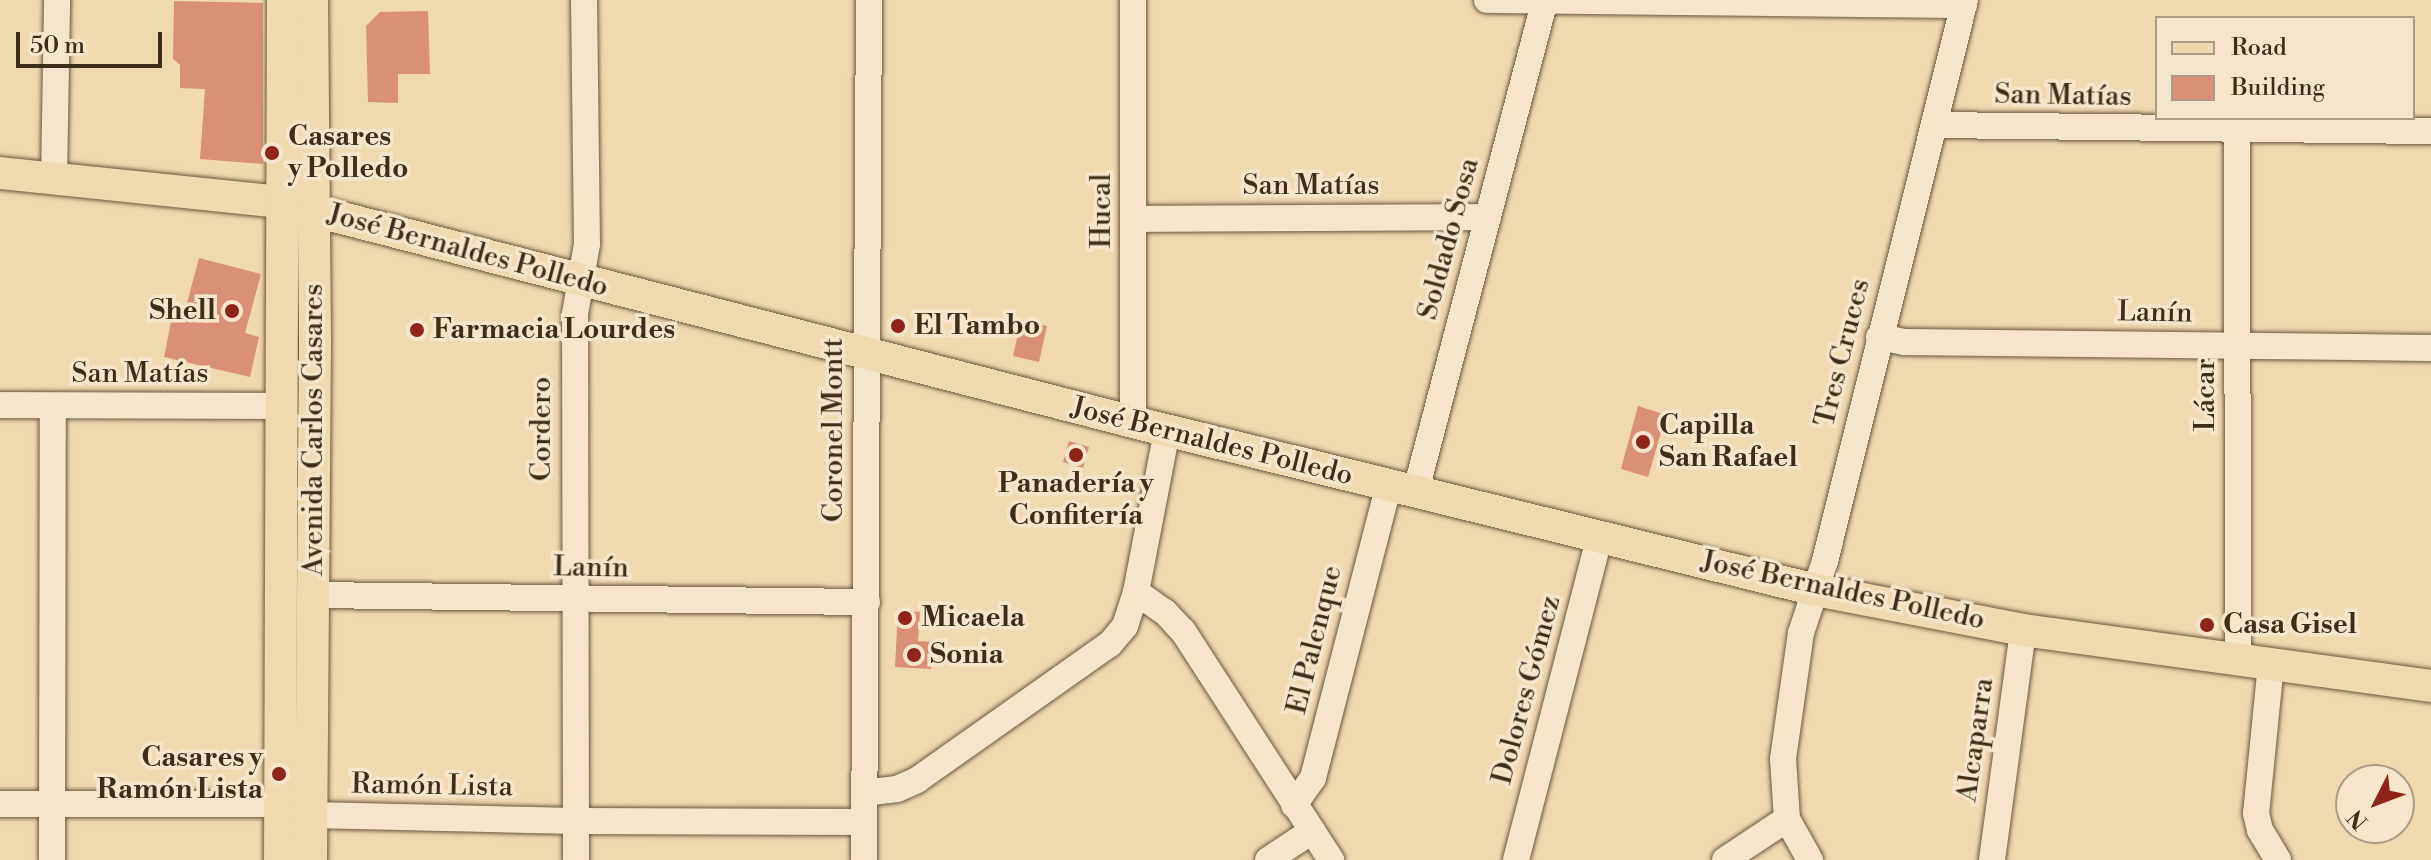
<!DOCTYPE html>
<html>
<head>
<meta charset="utf-8">
<style>
	body { margin:0 }
	#map { position:relative; width:2431px; height:860px; overflow:hidden; background:#f0d8af; font-family:"Libre Bodoni",serif }
	div>[style] { position:absolute }
	.building>* { inset:0; background:#da9077 }
	.roads { filter:drop-shadow(0 0 2px #6b583d) drop-shadow(0 0 2px #6b583d) }
	.minor>* { height:26px; margin:-13px; padding:0 13px; transform-origin:13px; border-radius:13px; background:#f5e6cb }
	.major>* { height:32px; margin:-16px; padding:0 16px; transform-origin:16px; border-radius:16px; background:#f0d8af }
	.dots>* { width:22px; height:22px; translate:-50% -50%; box-sizing:border-box; border:4px solid #f5e6cb; border-radius:50% }
	span { translate:-50% -50%; white-space:nowrap; text-align:center; line-height:1.15; -webkit-text-stroke:7px #f5e6cb; paint-order:stroke }
	.street-label { font-size:28px; color:#3f2e17 }
	.poi-label { font-size:28px; color:#3f2e17; font-weight:700 }
	.left { translate:0 -50%; text-align:left }
	.right { translate:-100% -50%; text-align:right }
	.legend { position:absolute; left:2155px; top:16px; width:260px; height:104px; box-sizing:border-box; background:#f5e6cb; border:2px solid #ac9c83; margin:0; padding:10px 14px; list-style:none; font-size:24px; color:#3f2e17 }
	.legend li { display:flex; align-items:center; gap:16px; height:40px }
	.legend b { width:40px; border:2px solid #ac9c83 }
	.north { position:absolute; left:2335px; top:764px; width:80px; height:80px; box-sizing:border-box; background:#f5e6cb; border:2px solid #ac9c83; border-radius:50%; rotate:228deg; font-size:22px; font-weight:700; line-height:32px; text-align:center; color:#3f2e17 }
	.north::after { content:''; display:block; margin:auto; width:28px; height:36px; background:#8f2418; clip-path:polygon(50% 0,100% 100%,50% 72%,0 100%) }
	.scale { position:absolute; left:16px; top:32px; width:146px; height:36px; box-sizing:border-box; border:4px solid #3f2e17; border-top:0; padding-left:10px; font-size:24px; line-height:28px; white-space:nowrap; color:#3f2e17; -webkit-text-stroke:6px #f5e6cb; paint-order:stroke }
</style>
</head>
<body>
<div id="map">
	<div class="building">
		<div style="clip-path:polygon(174px 1px,263px 3px,263px 164px,200px 159px,205px 89px,180px 88px,180px 65px,173px 59px)"></div>
		<div style="clip-path:polygon(428px 11px,430px 74px,398px 74px,398px 103px,368px 102px,366px 26px,380px 12px)"></div>
		<div style="clip-path:polygon(199px 258px,261px 274px,245px 333px,259px 337px,250px 377px,164px 357px,173px 312px,184px 314px)"></div>
		<div style="clip-path:polygon(1021px 320px,1047px 326px,1039px 362px,1013px 356px)"></div>
		<div style="clip-path:polygon(1638px 406px,1666px 415px,1648px 477px,1621px 469px)"></div>
		<div style="clip-path:polygon(1069px 441px,1089px 447px,1083px 468px,1063px 462px)"></div>
		<div style="clip-path:polygon(898px 610px,920px 612px,918px 641px,933px 642px,931px 669px,895px 667px)"></div>
	</div>
	<div class="roads">
		<div class="minor">
			<div style="left:1133px;top:0;width:422px;rotate:90deg"></div>
			<div style="left:1487px;top:0;width:477px;rotate:0.6deg"></div>
			<div style="left:1935px;top:125px;width:496px;rotate:0.7deg"></div>
			<div style="left:2237px;top:130px;width:529px;rotate:89.89deg"></div>
			<div style="left:54px;top:179px;width:179px;rotate:-89deg"></div>
			<div style="left:1134px;top:219px;width:354px;rotate:-0.3deg"></div>
			<div style="left:1879px;top:337px;width:26px;rotate:11deg"></div>
			<div style="left:1905px;top:342px;width:526px;rotate:0.65deg"></div>
			<div style="left:0;top:405px;width:279px;rotate:0.2deg"></div>
			<div style="left:1415px;top:494px;width:511px;rotate:-75.26deg"></div>
			<div style="left:1136px;top:592px;width:35px;rotate:35deg"></div>
			<div style="left:1165px;top:612px;width:26px;rotate:47deg"></div>
			<div style="left:1183px;top:631px;width:273px;rotate:57.1deg"></div>
			<div style="left:314px;top:595px;width:553px;rotate:0.73deg"></div>
			<div style="left:2271px;top:664px;width:150px;rotate:95.7deg"></div>
			<div style="left:2256px;top:813px;width:17px;rotate:77deg"></div>
			<div style="left:2260px;top:830px;width:35px;rotate:59deg"></div>
			<div style="left:864px;top:793px;width:33px;rotate:-7deg"></div>
			<div style="left:897px;top:789px;width:22px;rotate:-24deg"></div>
			<div style="left:917px;top:780px;width:236px;rotate:-35.2deg"></div>
			<div style="left:1110px;top:644px;width:23px;rotate:-50deg"></div>
			<div style="left:1125px;top:626px;width:36px;rotate:-72deg"></div>
			<div style="left:1136px;top:592px;width:164px;rotate:-79.1deg"></div>
			<div style="left:0;top:804px;width:265px"></div>
			<div style="left:265px;top:804px;width:47px;rotate:13.4deg"></div>
			<div style="left:311px;top:815px;width:265px;rotate:1.3deg"></div>
			<div style="left:576px;top:821px;width:288px;rotate:0.2deg"></div>
			<div style="left:1294px;top:805px;width:33px;rotate:-55deg"></div>
			<div style="left:1313px;top:778px;width:301px;rotate:-75.5deg"></div>
			<div style="left:52px;top:860px;width:454px;rotate:-89.9deg"></div>
			<div style="left:576px;top:860px;width:546px;rotate:-90.1deg"></div>
			<div style="left:575px;top:314px;width:71px;rotate:-80.3deg"></div>
			<div style="left:587px;top:244px;width:244px;rotate:-90.7deg"></div>
			<div style="left:864px;top:860px;width:860px;rotate:-89.67deg"></div>
			<div style="left:1268px;top:860px;width:53px;rotate:-33.4deg"></div>
			<div style="left:1516px;top:860px;width:335px;rotate:-75.5deg"></div>
			<div style="left:1725px;top:860px;width:74px;rotate:-33.5deg"></div>
			<div style="left:1810px;top:860px;width:47px;rotate:-119.3deg"></div>
			<div style="left:1787px;top:819px;width:60px;rotate:-93.8deg"></div>
			<div style="left:1783px;top:759px;width:127px;rotate:-81.9deg"></div>
			<div style="left:1801px;top:633px;width:76px;rotate:-71.6deg"></div>
			<div style="left:1825px;top:561px;width:578px;rotate:-75.99deg"></div>
			<div style="left:1992px;top:860px;width:232px;rotate:-82.3deg"></div>
		</div>
		<div class="major">
			<div style="left:0;top:173px;width:281px;rotate:5.9deg"></div>
			<div style="left:280px;top:202px;width:881px;rotate:14.46deg"></div>
			<div style="left:1133px;top:422px;width:703px;rotate:13.82deg"></div>
			<div style="left:1816px;top:590px;width:211px;rotate:10.9deg"></div>
			<div style="left:2023px;top:630px;width:412px;rotate:7.8deg"></div>
			<div style="left:280px;top:860px;width:860px;rotate:-89.8deg"></div>
			<div style="left:311px;top:860px;width:519px;rotate:-89.56deg"></div>
			<div style="left:315px;top:341px;width:341px;rotate:-90.5deg"></div>
		</div>
	</div>
	<div class="dots">
		<div style="left:272px;top:153px;background:#8f2418"></div>
		<div style="left:232px;top:311px;background:#8f2418"></div>
		<div style="left:898px;top:326px;background:#8f2418"></div>
		<div style="left:417px;top:330px;background:#8f2418"></div>
		<div style="left:1643px;top:442px;background:#8f2418"></div>
		<div style="left:1076px;top:455px;background:#8f2418"></div>
		<div style="left:905px;top:618px;background:#8f2418"></div>
		<div style="left:2207px;top:625px;background:#8f2418"></div>
		<div style="left:914px;top:655px;background:#8f2418"></div>
		<div style="left:279px;top:774px;background:#8f2418"></div>
	</div>
	<div class="street-label">
		<span style="left:2063px;top:96px;rotate:1deg">San Matías</span>
		<span style="left:1311px;top:186px">San Matías</span>
		<span style="left:1102px;top:211px;rotate:-90deg">Hucal</span>
		<span style="left:1449px;top:239px;rotate:-75deg">Soldado Sosa</span>
		<span style="left:468px;top:251px;rotate:15deg">José Bernaldes Polledo</span>
		<span style="left:2155px;top:313px;rotate:1deg">Lanín</span>
		<span style="left:1843px;top:353px;rotate:-76deg">Tres Cruces</span>
		<span style="left:140px;top:374px">San Matías</span>
		<span style="left:2206px;top:395px;rotate:-90deg">Lácar</span>
		<span style="left:542px;top:429px;rotate:-90deg">Cordero</span>
		<span style="left:314px;top:430px;rotate:-90deg">Avenida Carlos Casares</span>
		<span style="left:834px;top:430px;rotate:-90deg">Coronel Montt</span>
		<span style="left:1212px;top:442px;rotate:14deg">José Bernaldes Polledo</span>
		<span style="left:591px;top:568px;rotate:1deg">Lanín</span>
		<span style="left:1843px;top:591px;rotate:12deg">José Bernaldes Polledo</span>
		<span style="left:1315px;top:640px;rotate:-76deg">El Palenque</span>
		<span style="left:1527px;top:690px;rotate:-75deg">Dolores Gómez</span>
		<span style="left:1976px;top:740px;rotate:-82deg">Alcaparra</span>
		<span style="left:432px;top:786px;rotate:1deg">Ramón Lista</span>
	</div>
	<div class="poi-label">
		<span class="left" style="left:288px;top:153px">Casares<br>y Polledo</span>
		<span class="right" style="left:216px;top:311px">Shell</span>
		<span class="left" style="left:914px;top:326px">El Tambo</span>
		<span class="left" style="left:433px;top:330px">Farmacia Lourdes</span>
		<span class="left" style="left:1659px;top:442px">Capilla<br>San Rafael</span>
		<span style="left:1076px;top:500px">Panadería y<br>Confitería</span>
		<span class="left" style="left:921px;top:618px">Micaela</span>
		<span class="left" style="left:2223px;top:625px">Casa Gisel</span>
		<span class="left" style="left:930px;top:655px">Sonia</span>
		<span class="right" style="left:263px;top:774px">Casares y<br>Ramón Lista</span>
	</div>
	<ul class="legend">
	<li><b style="height:10px;background:#f0d8af"></b>Road</li>
	<li><b style="height:22px;background:#da9077"></b>Building</li>
	</ul>
	<div class="north">N</div>
	<div class="scale">50 m</div>
</div>
</body>
</html>
